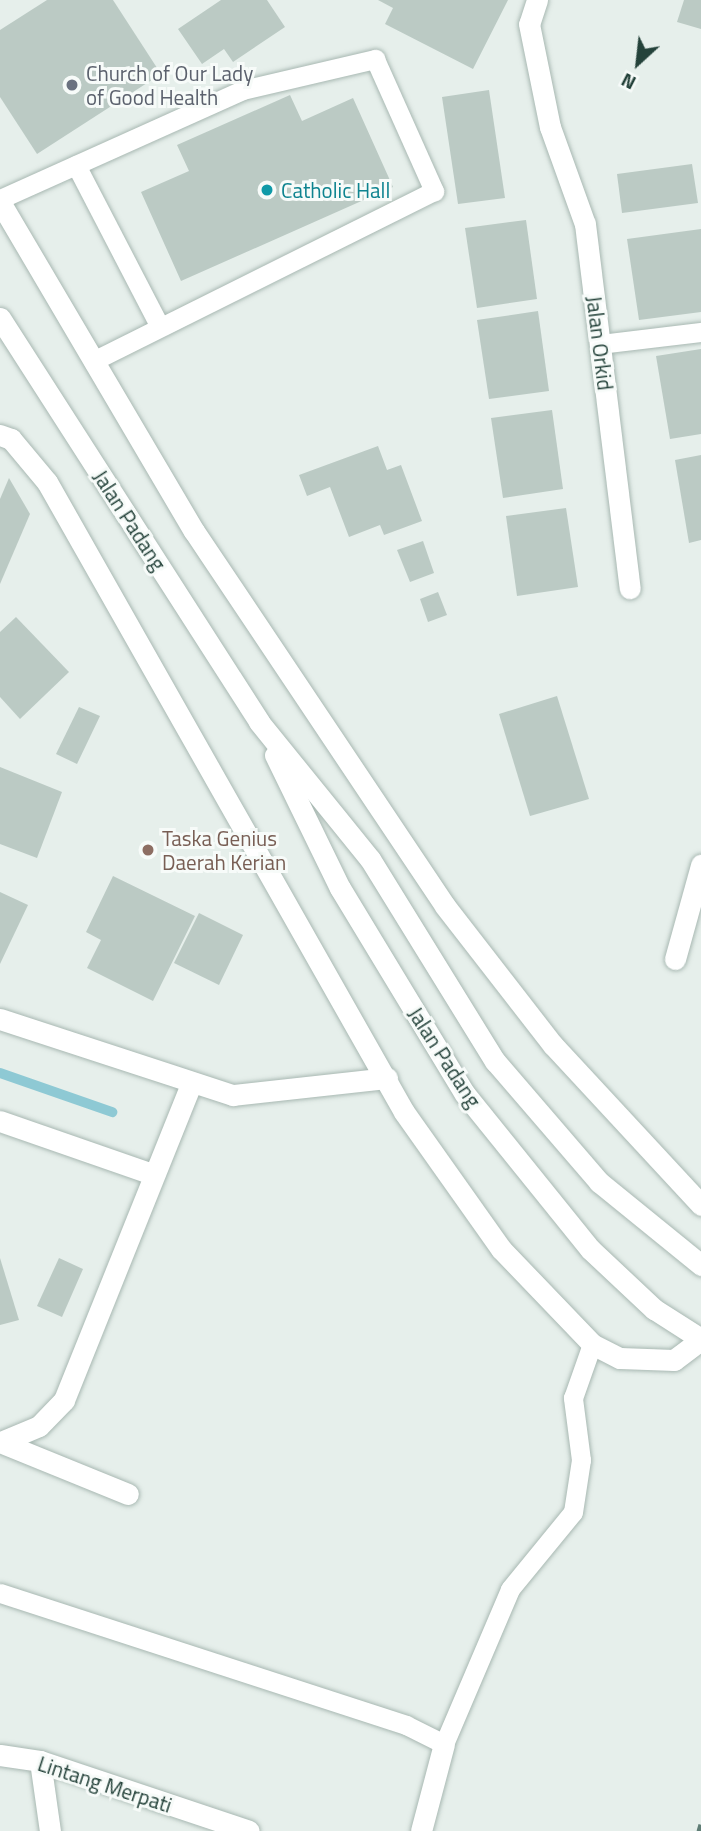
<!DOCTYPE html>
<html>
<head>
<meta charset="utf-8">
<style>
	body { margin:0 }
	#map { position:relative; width:701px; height:1831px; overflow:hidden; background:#e6efeb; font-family:"Titillium Web",sans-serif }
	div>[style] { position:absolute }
	.stream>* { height:10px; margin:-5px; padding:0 5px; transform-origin:5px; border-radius:5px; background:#8ec9d4 }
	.building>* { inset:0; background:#bbcac4 }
	.roads { filter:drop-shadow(0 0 2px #a8b8b2) drop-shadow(0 0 2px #a8b8b2) }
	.lane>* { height:19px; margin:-9.5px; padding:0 9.5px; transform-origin:9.5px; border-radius:9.5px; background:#fff }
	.street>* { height:21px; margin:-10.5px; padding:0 10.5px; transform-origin:10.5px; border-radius:10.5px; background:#fff }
	.secondary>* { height:21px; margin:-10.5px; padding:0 10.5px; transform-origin:10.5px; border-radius:10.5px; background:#fff }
	.rail>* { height:5px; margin-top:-2.5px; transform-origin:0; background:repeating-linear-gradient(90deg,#5f7d75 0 14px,transparent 0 21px) }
	.dots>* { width:19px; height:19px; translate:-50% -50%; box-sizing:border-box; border:4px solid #f7fbf9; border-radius:50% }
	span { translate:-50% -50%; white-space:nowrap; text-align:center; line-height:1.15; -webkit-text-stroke:6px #f7fbf9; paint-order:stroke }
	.worship-label { font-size:21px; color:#5b616d }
	.left { translate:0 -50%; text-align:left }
	.culture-label { font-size:21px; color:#0d838f }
	.street-label { font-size:21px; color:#24423a }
	.education-label { font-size:21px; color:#785e54 }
	.north { position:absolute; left:603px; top:28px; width:70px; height:70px; -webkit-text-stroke:5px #f7fbf9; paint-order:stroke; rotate:207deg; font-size:19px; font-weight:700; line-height:28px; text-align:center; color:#24423a }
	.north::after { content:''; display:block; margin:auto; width:24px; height:32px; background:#24423a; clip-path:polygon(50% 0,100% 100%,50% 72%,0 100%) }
</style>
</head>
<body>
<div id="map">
	<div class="stream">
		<div style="left:0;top:1073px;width:119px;rotate:19.2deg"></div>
	</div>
	<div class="building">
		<div style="clip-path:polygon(47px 0,113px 0,161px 74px,37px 154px,0 97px,0 30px)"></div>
		<div style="clip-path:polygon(221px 0,267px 0,285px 27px,233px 62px,224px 49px,202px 64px,178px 29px)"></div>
		<div style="clip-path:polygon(378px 0,508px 0,473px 69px,385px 24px,393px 8px)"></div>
		<div style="clip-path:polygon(684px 0,701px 0,701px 29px,677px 22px)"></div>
		<div style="clip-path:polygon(489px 90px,505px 198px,458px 204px,442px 97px)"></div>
		<div style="clip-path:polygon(290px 95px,302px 121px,353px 98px,393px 187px,181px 281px,141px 192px,189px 171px,177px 145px)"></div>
		<div style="clip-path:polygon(692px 164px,698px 203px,622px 213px,617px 174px)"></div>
		<div style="clip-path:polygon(526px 220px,537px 299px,477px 308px,465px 228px)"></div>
		<div style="clip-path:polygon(701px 229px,701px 312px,639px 320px,627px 239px)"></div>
		<div style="clip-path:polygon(538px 311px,549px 391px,489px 399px,477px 320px)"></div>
		<div style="clip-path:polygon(701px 349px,701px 434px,670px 439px,656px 356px)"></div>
		<div style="clip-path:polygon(552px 410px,563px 489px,503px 498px,491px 418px)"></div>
		<div style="clip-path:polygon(378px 446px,387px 470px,401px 465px,422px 521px,384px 535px,380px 525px,349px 537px,330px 487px,307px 496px,299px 475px)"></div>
		<div style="clip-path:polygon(701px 455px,701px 540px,689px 543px,675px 460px)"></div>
		<div style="clip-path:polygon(9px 478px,30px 514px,0 584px,0 499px)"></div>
		<div style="clip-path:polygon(566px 508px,578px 587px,517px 596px,506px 516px)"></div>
		<div style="clip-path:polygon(423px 541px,434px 573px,410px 582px,397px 550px)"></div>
		<div style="clip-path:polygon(438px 592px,447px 615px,428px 622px,420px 599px)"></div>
		<div style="clip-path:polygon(16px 617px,69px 672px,20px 719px,0 697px,0 632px)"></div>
		<div style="clip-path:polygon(557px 696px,589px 799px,530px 816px,499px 714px)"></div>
		<div style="clip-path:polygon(79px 707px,100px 716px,77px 764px,56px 754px)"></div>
		<div style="clip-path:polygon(0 767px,62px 792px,37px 858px,0 844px)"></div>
		<div style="clip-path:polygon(113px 876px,195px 916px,153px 1001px,87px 968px,101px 940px,86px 932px)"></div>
		<div style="clip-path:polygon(0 892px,28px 905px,0 964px)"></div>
		<div style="clip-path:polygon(199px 913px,243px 935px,219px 985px,174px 963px)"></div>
		<div style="clip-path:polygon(0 1258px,19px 1320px,0 1325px)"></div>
		<div style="clip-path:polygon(59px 1258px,83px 1269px,62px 1317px,37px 1306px)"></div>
	</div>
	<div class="roads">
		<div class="lane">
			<div style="left:76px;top:165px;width:180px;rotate:62.6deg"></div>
			<div style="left:0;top:199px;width:265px;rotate:-24.2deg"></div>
			<div style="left:242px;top:90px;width:137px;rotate:-13.1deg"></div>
			<div style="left:375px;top:59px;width:145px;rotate:65.9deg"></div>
			<div style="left:434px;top:191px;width:381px;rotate:153.5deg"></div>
			<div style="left:600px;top:344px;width:102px;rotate:-6.8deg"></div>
			<div style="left:0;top:1593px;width:427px;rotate:18deg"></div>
			<div style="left:406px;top:1725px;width:42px;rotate:26.6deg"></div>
			<div style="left:444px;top:1744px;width:168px;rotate:-66.9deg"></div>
			<div style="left:510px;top:1589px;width:99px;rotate:-50.7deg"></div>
			<div style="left:573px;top:1512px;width:53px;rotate:-81.3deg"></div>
			<div style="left:581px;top:1460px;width:63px;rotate:-97.4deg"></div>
			<div style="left:573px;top:1398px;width:57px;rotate:-70.6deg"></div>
		</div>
		<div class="street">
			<div style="left:537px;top:0;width:25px;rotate:108deg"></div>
			<div style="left:529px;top:24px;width:105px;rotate:78.5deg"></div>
			<div style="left:550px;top:127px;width:103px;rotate:70.2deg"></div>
			<div style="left:585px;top:224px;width:367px;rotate:83deg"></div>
			<div style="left:0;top:202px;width:382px;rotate:59.5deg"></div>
			<div style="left:194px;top:531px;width:451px;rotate:56.2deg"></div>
			<div style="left:445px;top:906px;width:176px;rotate:52.2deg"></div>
			<div style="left:553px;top:1045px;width:218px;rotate:47.2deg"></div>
			<div style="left:0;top:435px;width:12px;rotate:20deg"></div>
			<div style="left:11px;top:439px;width:56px;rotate:50.1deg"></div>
			<div style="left:47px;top:482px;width:724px;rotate:60.46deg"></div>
			<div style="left:404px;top:1112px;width:168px;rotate:54.7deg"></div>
			<div style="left:501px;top:1249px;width:132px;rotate:46.2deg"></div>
			<div style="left:592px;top:1344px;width:31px;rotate:27deg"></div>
			<div style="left:620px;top:1358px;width:54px;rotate:2.1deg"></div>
			<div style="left:674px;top:1360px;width:34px;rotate:-37deg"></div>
			<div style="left:675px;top:959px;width:98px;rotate:-74.5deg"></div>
			<div style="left:0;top:1019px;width:245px;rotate:18.1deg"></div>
			<div style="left:233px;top:1095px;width:155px;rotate:-6.3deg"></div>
			<div style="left:0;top:1121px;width:161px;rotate:19.2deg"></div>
			<div style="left:0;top:1442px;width:138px;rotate:22.1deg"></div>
			<div style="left:1px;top:1442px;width:41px;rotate:-22.8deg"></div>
			<div style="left:39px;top:1426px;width:36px;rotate:-46deg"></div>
			<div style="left:64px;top:1400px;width:341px;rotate:-68.1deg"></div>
			<div style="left:0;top:1755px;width:40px;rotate:8.5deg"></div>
			<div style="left:40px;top:1761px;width:220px;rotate:18.5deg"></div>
			<div style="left:40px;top:1761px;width:71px;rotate:81.9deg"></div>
			<div style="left:421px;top:1831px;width:90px;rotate:-75.2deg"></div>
		</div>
		<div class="secondary">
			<div style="left:0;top:318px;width:480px;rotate:57.3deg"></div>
			<div style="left:259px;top:722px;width:176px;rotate:51deg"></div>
			<div style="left:370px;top:859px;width:238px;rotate:58.3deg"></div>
			<div style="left:495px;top:1061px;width:160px;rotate:49.3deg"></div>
			<div style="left:599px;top:1182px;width:132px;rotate:39.1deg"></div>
			<div style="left:275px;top:755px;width:148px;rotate:64deg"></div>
			<div style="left:340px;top:888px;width:241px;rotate:58.8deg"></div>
			<div style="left:465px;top:1094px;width:199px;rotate:51.1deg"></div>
			<div style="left:590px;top:1249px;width:88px;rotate:43.2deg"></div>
			<div style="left:654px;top:1309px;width:56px;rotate:32.6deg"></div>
		</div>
	</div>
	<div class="rail">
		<div style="left:699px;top:1831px;width:7px;rotate:-74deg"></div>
	</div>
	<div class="dots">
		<div style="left:72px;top:85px;background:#6b7280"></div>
		<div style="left:267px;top:190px;background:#0f9aa8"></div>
		<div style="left:148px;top:850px;background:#8d6e63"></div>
	</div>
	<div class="worship-label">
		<span class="left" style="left:86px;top:85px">Church of Our Lady<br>of Good Health</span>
	</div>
	<div class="culture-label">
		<span class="left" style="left:281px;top:190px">Catholic Hall</span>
	</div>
	<div class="street-label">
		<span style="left:600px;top:343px;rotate:83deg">Jalan Orkid</span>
		<span style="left:130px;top:520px;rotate:57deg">Jalan Padang</span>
		<span style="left:445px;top:1057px;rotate:57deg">Jalan Padang</span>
		<span style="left:105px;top:1784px;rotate:18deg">Lintang Merpati</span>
	</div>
	<div class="education-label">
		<span class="left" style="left:162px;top:850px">Taska Genius<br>Daerah Kerian</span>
	</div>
	<div class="north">N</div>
</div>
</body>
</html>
